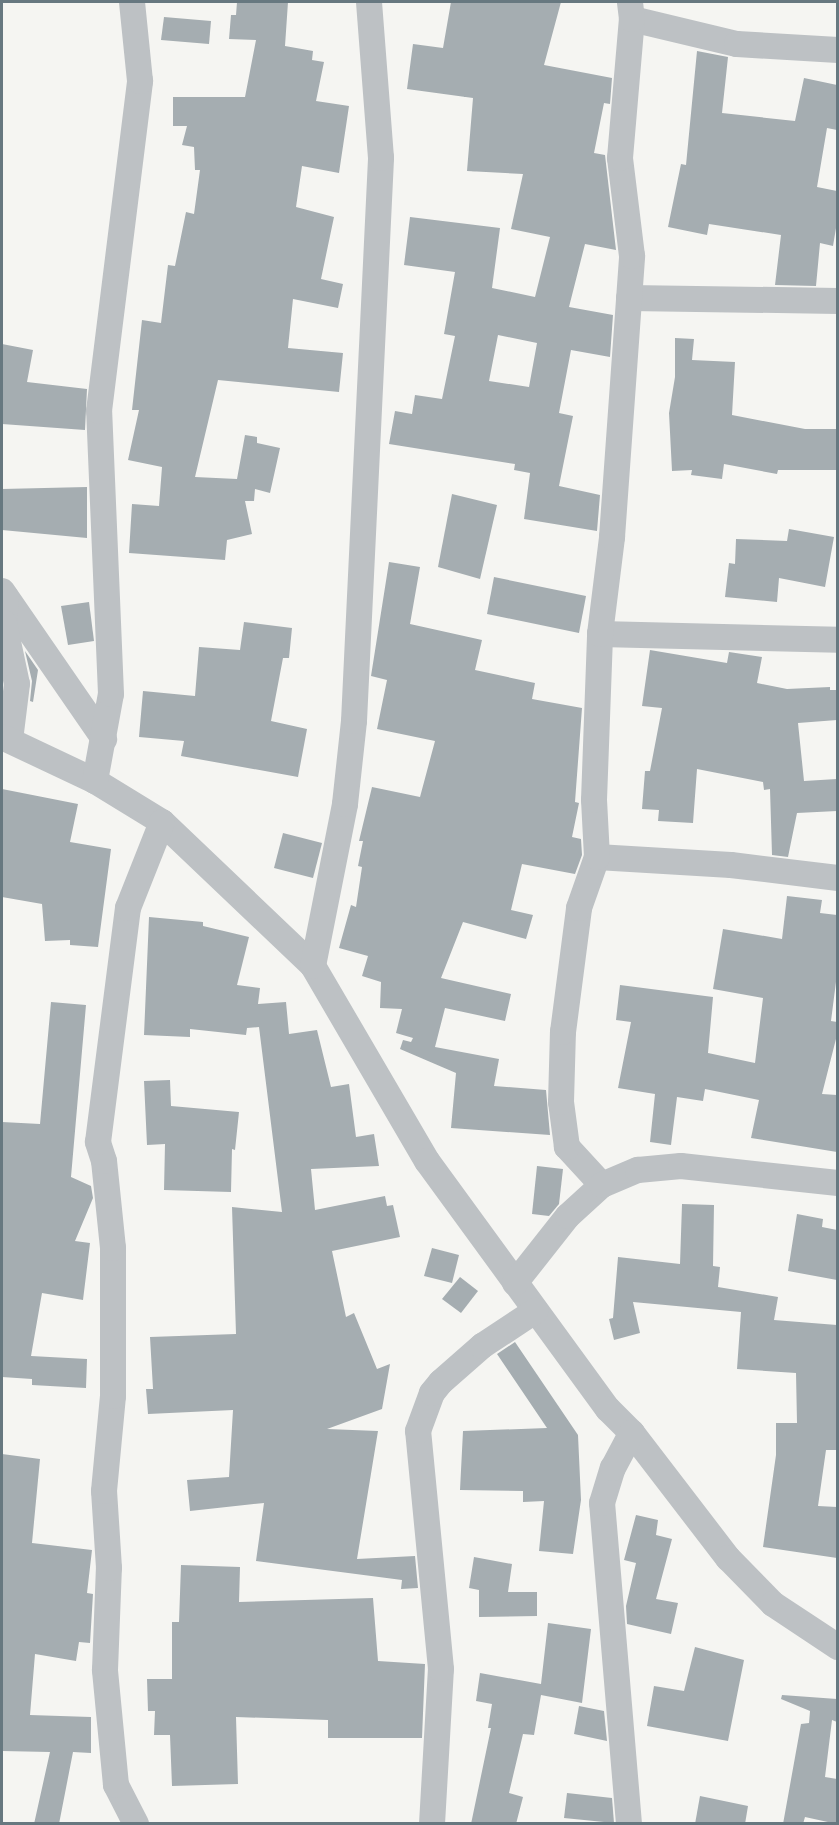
<!DOCTYPE html>
<html>
<head>
<meta charset="utf-8">
<style>
	body { margin:0 }
	#map { position:relative; width:839px; height:1825px; overflow:hidden; background:#f5f5f2; font-family:"PT Sans Narrow",sans-serif }
	div>[style] { position:absolute }
	.building>* { inset:0; background:#a5adb1 }
	.minor>* { height:26px; margin:-13px; padding:0 13px; transform-origin:13px; border-radius:13px; background:#bdc1c4 }
	span { translate:-50% -50%; white-space:nowrap; text-align:center; line-height:1.15; -webkit-text-stroke:6px #fff; paint-order:stroke }
	.frame { position:absolute; inset:0; border:3px solid #677880; pointer-events:none }
</style>
</head>
<body>
<div id="map">
	<div class="building">
		<div style="clip-path:polygon(237px 2px,288px 2px,285px 46px,313px 51px,312px 60px,324px 62px,316px 101px,349px 106px,339px 173px,302px 166px,296px 207px,334px 217px,321px 279px,343px 284px,338px 308px,293px 299px,288px 348px,343px 353px,339px 392px,218px 380px,195px 477px,237px 479px,245px 435px,257px 437px,257px 443px,280px 448px,270px 493px,255px 489px,254px 501px,245px 501px,252px 534px,227px 540px,225px 560px,129px 553px,132px 504px,159px 506px,162px 467px,128px 460px,139px 410px,132px 410px,142px 320px,161px 323px,168px 265px,175px 266px,186px 212px,194px 214px,200px 170px,195px 170px,194px 147px,182px 145px,187px 126px,173px 126px,173px 97px,245px 97px,256px 40px,229px 39px,231px 15px,236px 15px)"></div>
		<div style="clip-path:polygon(evenodd,451px 2px,561px 2px,544px 65px,612px 78px,610px 104px,604px 103px,594px 153px,605px 155px,616px 250px,585px 244px,569px 307px,613px 315px,610px 357px,571px 350px,559px 413px,573px 416px,559px 486px,600px 495px,597px 531px,524px 519px,530px 473px,514px 470px,515px 464px,389px 444px,395px 411px,412px 414px,415px 395px,442px 399px,455px 336px,444px 334px,455px 272px,404px 265px,410px 217px,500px 228px,492px 288px,535px 297px,550px 237px,511px 229px,523px 174px,467px 171px,473px 98px,407px 89px,413px 44px,443px 48px,451px 2px,498px 335px,537px 343px,529px 387px,489px 381px,498px 335px)"></div>
		<div style="clip-path:polygon(164px 17px,211px 21px,209px 44px,161px 40px)"></div>
		<div style="clip-path:polygon(697px 51px,728px 57px,722px 113px,795px 121px,804px 78px,837px 85px,837px 130px,827px 128px,817px 187px,837px 191px,837px 222px,833px 246px,820px 243px,816px 286px,775px 285px,781px 235px,709px 224px,707px 235px,668px 227px,681px 164px,686px 165px)"></div>
		<div style="clip-path:polygon(675px 338px,694px 339px,692px 360px,735px 362px,732px 415px,805px 429px,837px 429px,836px 470px,778px 470px,777px 474px,724px 464px,722px 479px,691px 475px,692px 470px,672px 471px,669px 413px,675px 377px)"></div>
		<div style="clip-path:polygon(2px 344px,33px 350px,27px 382px,87px 389px,85px 430px,2px 424px)"></div>
		<div style="clip-path:polygon(87px 487px,87px 538px,2px 530px,2px 489px)"></div>
		<div style="clip-path:polygon(452px 494px,497px 505px,480px 579px,438px 567px)"></div>
		<div style="clip-path:polygon(789px 529px,834px 537px,825px 587px,779px 578px,777px 602px,725px 597px,729px 563px,735px 564px,736px 539px,787px 541px)"></div>
		<div style="clip-path:polygon(389px 562px,420px 567px,410px 624px,482px 640px,475px 670px,535px 683px,532px 699px,582px 708px,575px 802px,579px 803px,572px 837px,581px 839px,582px 855px,575px 874px,522px 864px,511px 910px,533px 915px,526px 939px,463px 922px,441px 978px,511px 994px,505px 1021px,445px 1008px,435px 1047px,499px 1059px,494px 1086px,546px 1090px,550px 1135px,451px 1128px,456px 1073px,400px 1049px,403px 1040px,411px 1042px,413px 1038px,396px 1033px,402px 1009px,380px 1008px,381px 982px,362px 976px,368px 956px,339px 948px,351px 905px,356px 907px,362px 867px,358px 866px,363px 841px,359px 841px,372px 787px,420px 797px,435px 741px,377px 729px,387px 680px,371px 676px)"></div>
		<div style="clip-path:polygon(494px 577px,586px 596px,579px 633px,487px 614px)"></div>
		<div style="clip-path:polygon(89px 602px,94px 641px,68px 645px,61px 606px)"></div>
		<div style="clip-path:polygon(244px 622px,292px 628px,289px 658px,283px 658px,271px 721px,307px 729px,298px 777px,181px 756px,184px 741px,139px 737px,143px 691px,195px 696px,199px 647px,240px 650px)"></div>
		<div style="clip-path:polygon(650px 650px,727px 663px,729px 652px,762px 657px,757px 683px,787px 689px,830px 687px,830px 690px,837px 690px,837px 720px,798px 723px,804px 781px,837px 779px,837px 811px,797px 813px,788px 857px,772px 855px,770px 789px,764px 790px,763px 782px,697px 769px,693px 823px,658px 821px,659px 810px,642px 809px,645px 771px,650px 771px,662px 708px,642px 706px)"></div>
		<div style="clip-path:polygon(25px 651px,38px 670px,33px 702px,30px 701px,32px 681px)"></div>
		<div style="clip-path:polygon(2px 789px,78px 804px,70px 842px,111px 849px,98px 947px,70px 945px,70px 940px,45px 941px,42px 904px,2px 897px)"></div>
		<div style="clip-path:polygon(283px 833px,322px 843px,313px 878px,274px 868px)"></div>
		<div style="clip-path:polygon(787px 896px,822px 900px,820px 913px,837px 915px,837px 974px,831px 1021px,837px 1022px,837px 1035px,822px 1094px,837px 1095px,837px 1152px,751px 1138px,759px 1100px,705px 1089px,703px 1101px,677px 1097px,671px 1145px,650px 1142px,655px 1094px,618px 1088px,631px 1022px,616px 1020px,620px 985px,713px 997px,708px 1053px,755px 1063px,763px 998px,713px 989px,723px 929px,782px 939px)"></div>
		<div style="clip-path:polygon(149px 917px,203px 922px,203px 926px,249px 937px,237px 985px,260px 988px,258px 1004px,286px 1002px,289px 1034px,317px 1030px,331px 1087px,349px 1084px,356px 1137px,374px 1134px,379px 1166px,311px 1169px,315px 1210px,385px 1196px,387px 1206px,393px 1205px,400px 1237px,332px 1251px,346px 1317px,354px 1313px,377px 1369px,390px 1364px,382px 1409px,327px 1429px,378px 1431px,357px 1559px,415px 1556px,418px 1588px,401px 1589px,402px 1580px,256px 1561px,264px 1503px,190px 1511px,187px 1480px,229px 1477px,233px 1410px,148px 1414px,146px 1389px,153px 1389px,150px 1337px,236px 1334px,232px 1207px,282px 1212px,259px 1027px,247px 1028px,246px 1035px,190px 1029px,190px 1037px,144px 1035px)"></div>
		<div style="clip-path:polygon(51px 1002px,86px 1005px,71px 1177px,91px 1186px,93px 1198px,75px 1241px,90px 1243px,83px 1300px,42px 1293px,31px 1356px,87px 1359px,86px 1388px,32px 1385px,32px 1379px,2px 1377px,2px 1122px,40px 1124px)"></div>
		<div style="clip-path:polygon(170px 1080px,171px 1106px,239px 1112px,235px 1150px,232px 1149px,231px 1192px,164px 1190px,165px 1144px,147px 1145px,144px 1081px)"></div>
		<div style="clip-path:polygon(537px 1166px,563px 1169px,559px 1204px,549px 1216px,532px 1214px)"></div>
		<div style="clip-path:polygon(682px 1204px,714px 1205px,713px 1266px,720px 1267px,718px 1287px,778px 1297px,774px 1320px,837px 1325px,837px 1450px,826px 1450px,818px 1506px,837px 1507px,837px 1558px,763px 1547px,776px 1455px,776px 1423px,797px 1423px,796px 1373px,737px 1369px,741px 1312px,633px 1302px,640px 1333px,614px 1340px,609px 1319px,613px 1318px,618px 1257px,680px 1264px)"></div>
		<div style="clip-path:polygon(797px 1214px,823px 1219px,822px 1227px,837px 1230px,837px 1280px,788px 1271px)"></div>
		<div style="clip-path:polygon(432px 1248px,459px 1255px,452px 1283px,424px 1276px)"></div>
		<div style="clip-path:polygon(460px 1277px,478px 1291px,461px 1313px,442px 1299px)"></div>
		<div style="clip-path:polygon(515px 1342px,578px 1435px,581px 1500px,573px 1554px,539px 1551px,544px 1501px,523px 1502px,523px 1491px,460px 1490px,463px 1431px,547px 1428px,497px 1354px)"></div>
		<div style="clip-path:polygon(2px 1454px,40px 1459px,32px 1543px,92px 1550px,87px 1593px,93px 1594px,90px 1643px,79px 1642px,76px 1661px,35px 1654px,30px 1715px,91px 1717px,91px 1753px,73px 1752px,59px 1824px,34px 1824px,50px 1752px,2px 1751px)"></div>
		<div style="clip-path:polygon(636px 1515px,658px 1520px,656px 1535px,672px 1539px,656px 1599px,678px 1603px,671px 1634px,627px 1624px,626px 1606px,636px 1563px,624px 1560px)"></div>
		<div style="clip-path:polygon(474px 1557px,512px 1564px,508px 1592px,537px 1592px,537px 1616px,479px 1617px,479px 1590px,469px 1588px)"></div>
		<div style="clip-path:polygon(181px 1565px,240px 1567px,239px 1602px,373px 1598px,378px 1661px,425px 1664px,422px 1738px,328px 1738px,328px 1720px,236px 1717px,238px 1784px,172px 1786px,170px 1735px,154px 1735px,155px 1711px,148px 1711px,147px 1679px,172px 1679px,172px 1622px,179px 1622px)"></div>
		<div style="clip-path:polygon(548px 1623px,591px 1629px,582px 1703px,541px 1695px,534px 1735px,523px 1734px,509px 1793px,523px 1797px,516px 1824px,471px 1824px,491px 1728px,488px 1728px,492px 1704px,476px 1701px,480px 1673px,541px 1684px)"></div>
		<div style="clip-path:polygon(695px 1647px,744px 1660px,728px 1741px,647px 1726px,654px 1686px,684px 1691px)"></div>
		<div style="clip-path:polygon(782px 1695px,837px 1699px,837px 1722px,832px 1720px,825px 1777px,837px 1779px,837px 1824px,805px 1817px,803px 1824px,783px 1824px,801px 1724px,809px 1723px,810px 1711px,781px 1699px)"></div>
		<div style="clip-path:polygon(579px 1706px,604px 1711px,607px 1741px,574px 1734px)"></div>
		<div style="clip-path:polygon(567px 1793px,612px 1798px,614px 1823px,564px 1818px)"></div>
		<div style="clip-path:polygon(700px 1796px,748px 1806px,745px 1824px,695px 1824px)"></div>
	</div>
	<div class="minor">
		<div style="left:632px;top:19px;width:108px;rotate:13.4deg"></div>
		<div style="left:737px;top:44px;width:101px;rotate:3.4deg"></div>
		<div style="left:629px;top:298px;width:209px;rotate:0.8deg"></div>
		<div style="left:2px;top:591px;width:180px;rotate:55.4deg"></div>
		<div style="left:6px;top:597px;width:26px;rotate:94deg"></div>
		<div style="left:4px;top:623px;width:62px;rotate:78deg"></div>
		<div style="left:17px;top:684px;width:56px;rotate:97.1deg"></div>
		<div style="left:600px;top:634px;width:238px;rotate:1.4deg"></div>
		<div style="left:2px;top:737px;width:103px;rotate:25.3deg"></div>
		<div style="left:95px;top:781px;width:79px;rotate:31.5deg"></div>
		<div style="left:162px;top:822px;width:209px;rotate:43.6deg"></div>
		<div style="left:313px;top:966px;width:226px;rotate:59.7deg"></div>
		<div style="left:427px;top:1161px;width:307px;rotate:53.9deg"></div>
		<div style="left:608px;top:1409px;width:34px;rotate:45deg"></div>
		<div style="left:632px;top:1433px;width:158px;rotate:52.5deg"></div>
		<div style="left:728px;top:1558px;width:64px;rotate:45.6deg"></div>
		<div style="left:773px;top:1604px;width:78px;rotate:33.5deg"></div>
		<div style="left:95px;top:781px;width:88px;rotate:-79.6deg"></div>
		<div style="left:111px;top:694px;width:283px;rotate:-92.4deg"></div>
		<div style="left:99px;top:411px;width:333px;rotate:-82.9deg"></div>
		<div style="left:140px;top:81px;width:79px;rotate:-95.8deg"></div>
		<div style="left:597px;top:857px;width:134px;rotate:3.4deg"></div>
		<div style="left:731px;top:865px;width:108px;rotate:6.9deg"></div>
		<div style="left:313px;top:966px;width:165px;rotate:-78.8deg"></div>
		<div style="left:345px;top:804px;width:83px;rotate:-83.8deg"></div>
		<div style="left:354px;top:721px;width:564px;rotate:-87.25deg"></div>
		<div style="left:381px;top:158px;width:156px;rotate:-94.4deg"></div>
		<div style="left:602px;top:1185px;width:52px;rotate:-132.6deg"></div>
		<div style="left:567px;top:1147px;width:45px;rotate:-97.6deg"></div>
		<div style="left:561px;top:1102px;width:70px;rotate:-88.4deg"></div>
		<div style="left:563px;top:1032px;width:125px;rotate:-82.6deg"></div>
		<div style="left:579px;top:908px;width:54px;rotate:-70.6deg"></div>
		<div style="left:597px;top:857px;width:57px;rotate:-93deg"></div>
		<div style="left:594px;top:800px;width:166px;rotate:-87.9deg"></div>
		<div style="left:600px;top:634px;width:98px;rotate:-82.9deg"></div>
		<div style="left:612px;top:537px;width:282px;rotate:-85.9deg"></div>
		<div style="left:632px;top:256px;width:99px;rotate:-97deg"></div>
		<div style="left:620px;top:158px;width:140px;rotate:-85.1deg"></div>
		<div style="left:632px;top:19px;width:17px;rotate:-97deg"></div>
		<div style="left:515px;top:1283px;width:85px;rotate:-51.7deg"></div>
		<div style="left:568px;top:1216px;width:46px;rotate:-42.4deg"></div>
		<div style="left:602px;top:1185px;width:39px;rotate:-23deg"></div>
		<div style="left:638px;top:1170px;width:43px;rotate:-5.3deg"></div>
		<div style="left:681px;top:1166px;width:158px;rotate:6.2deg"></div>
		<div style="left:136px;top:1824px;width:44px;rotate:-117.1deg"></div>
		<div style="left:116px;top:1785px;width:116px;rotate:-95.5deg"></div>
		<div style="left:105px;top:1670px;width:102px;rotate:-87.8deg"></div>
		<div style="left:109px;top:1568px;width:77px;rotate:-93.7deg"></div>
		<div style="left:104px;top:1491px;width:95px;rotate:-84.6deg"></div>
		<div style="left:113px;top:1396px;width:148px;rotate:-90deg"></div>
		<div style="left:113px;top:1248px;width:87px;rotate:-95.9deg"></div>
		<div style="left:104px;top:1161px;width:20px;rotate:-108deg"></div>
		<div style="left:98px;top:1142px;width:236px;rotate:-82.7deg"></div>
		<div style="left:128px;top:908px;width:92px;rotate:-68.4deg"></div>
		<div style="left:432px;top:1824px;width:155px;rotate:-86.7deg"></div>
		<div style="left:441px;top:1669px;width:239px;rotate:-95.5deg"></div>
		<div style="left:418px;top:1431px;width:40px;rotate:-69.8deg"></div>
		<div style="left:432px;top:1393px;width:14px;rotate:-51deg"></div>
		<div style="left:441px;top:1382px;width:55px;rotate:-41.3deg"></div>
		<div style="left:482px;top:1346px;width:64px;rotate:-33.4deg"></div>
		<div style="left:629px;top:1824px;width:322px;rotate:-94.8deg"></div>
		<div style="left:602px;top:1503px;width:37px;rotate:-73deg"></div>
		<div style="left:613px;top:1468px;width:40px;rotate:-62deg"></div>
	</div>
	<div class="frame"></div>
</div>
</body>
</html>
